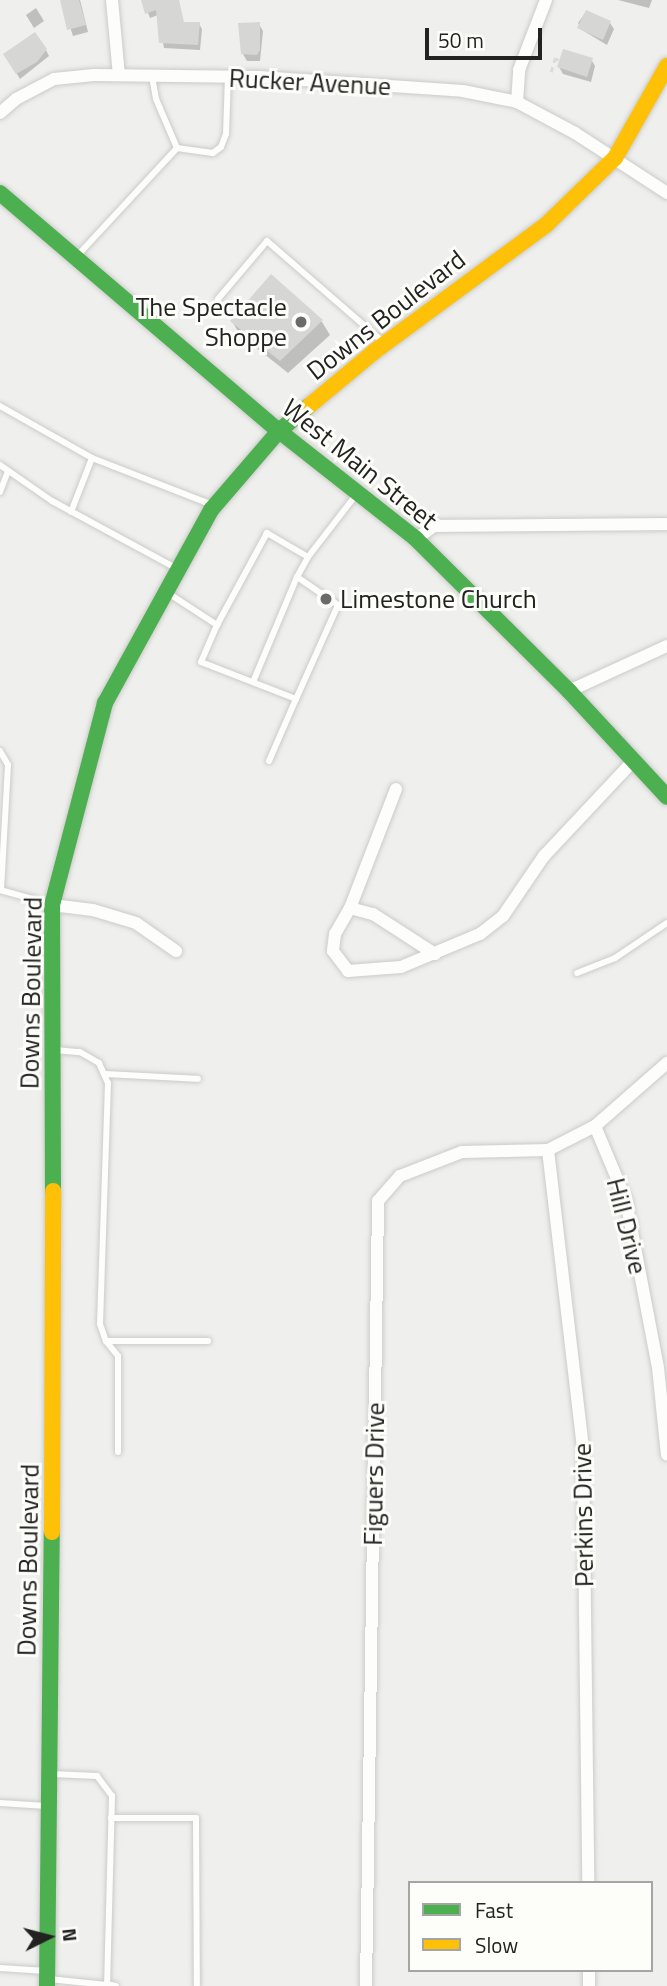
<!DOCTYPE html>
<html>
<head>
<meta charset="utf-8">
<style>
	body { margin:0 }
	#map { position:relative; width:667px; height:1986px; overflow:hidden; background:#efefed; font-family:"Titillium Web",sans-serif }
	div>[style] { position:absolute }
	.shadow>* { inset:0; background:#0003 }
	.building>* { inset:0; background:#d6d6d4 }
	.path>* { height:2.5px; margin-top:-1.25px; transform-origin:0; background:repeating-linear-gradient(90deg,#dbdbda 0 5px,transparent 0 10px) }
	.roads { filter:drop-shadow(0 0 2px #cbcbc9) drop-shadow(0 0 2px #cbcbc9) }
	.lane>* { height:6px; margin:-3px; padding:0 3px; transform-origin:3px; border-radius:3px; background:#fdfdfc }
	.street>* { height:12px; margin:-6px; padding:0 6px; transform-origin:6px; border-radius:6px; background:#fdfdfc }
	.fast>* { height:16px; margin:-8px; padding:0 8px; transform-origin:8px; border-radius:8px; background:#4caf50 }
	.slow>* { height:16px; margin:-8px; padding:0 8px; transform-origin:8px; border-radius:8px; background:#ffc107 }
	.dots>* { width:19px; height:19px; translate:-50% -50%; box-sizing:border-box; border:4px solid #fdfdfa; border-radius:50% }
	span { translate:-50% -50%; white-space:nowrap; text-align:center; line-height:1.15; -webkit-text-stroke:6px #fdfdfa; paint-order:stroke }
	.street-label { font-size:26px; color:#222221 }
	.poi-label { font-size:26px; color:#222221 }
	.right { translate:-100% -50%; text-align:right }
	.left { translate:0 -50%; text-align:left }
	.legend { position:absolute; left:408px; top:1881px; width:245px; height:91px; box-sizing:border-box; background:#fdfdfa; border:2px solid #a5a5a3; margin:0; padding:9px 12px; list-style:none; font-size:21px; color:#222221 }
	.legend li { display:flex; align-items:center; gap:14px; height:35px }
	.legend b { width:35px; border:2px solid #a5a5a3 }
	.north { position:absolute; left:14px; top:1902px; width:70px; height:70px; -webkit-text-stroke:5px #fdfdfa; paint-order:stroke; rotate:84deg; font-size:19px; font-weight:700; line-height:28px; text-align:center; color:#222221 }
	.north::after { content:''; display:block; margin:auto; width:24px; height:32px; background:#222221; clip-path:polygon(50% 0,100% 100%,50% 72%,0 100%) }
	.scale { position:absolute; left:425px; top:28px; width:117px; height:32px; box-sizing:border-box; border:4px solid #222221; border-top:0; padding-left:9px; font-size:21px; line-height:24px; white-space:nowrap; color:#222221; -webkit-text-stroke:5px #fdfdfa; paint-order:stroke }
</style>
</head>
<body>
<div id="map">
	<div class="shadow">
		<div style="clip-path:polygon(61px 0,80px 0,88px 32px,73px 36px)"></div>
		<div style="clip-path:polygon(143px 0,177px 0,184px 24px,199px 24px,202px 29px,200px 50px,164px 48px,158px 15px,150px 18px)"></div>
		<div style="clip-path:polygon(618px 0,652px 0,649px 8px)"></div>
		<div style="clip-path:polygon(36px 8px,44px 21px,34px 28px,26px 15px)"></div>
		<div style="clip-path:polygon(586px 12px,610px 23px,614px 29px,607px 45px,582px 30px,578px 23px)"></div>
		<div style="clip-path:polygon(259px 24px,263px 31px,260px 61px,247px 61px,243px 54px)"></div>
		<div style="clip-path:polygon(46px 50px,49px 56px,20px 79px,9px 61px)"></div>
		<div style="clip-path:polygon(591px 59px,595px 66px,591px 82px,563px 74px,559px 67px)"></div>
		<div style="clip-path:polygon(271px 277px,322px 322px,330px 335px,288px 373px,240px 335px,232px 321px)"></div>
	</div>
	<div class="building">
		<div style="clip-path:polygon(60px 0,79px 0,86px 25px,67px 30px)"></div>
		<div style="clip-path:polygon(141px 0,179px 0,184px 22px,200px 22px,198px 45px,159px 43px,156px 10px,145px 14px)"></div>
		<div style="clip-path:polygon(586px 10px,611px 21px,603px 40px,577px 28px)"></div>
		<div style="clip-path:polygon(260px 22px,260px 50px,257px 55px,241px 54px,238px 23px)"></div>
		<div style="clip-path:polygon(35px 32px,47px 49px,37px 62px,16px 74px,3px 54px)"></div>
		<div style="clip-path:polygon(563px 49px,593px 58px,587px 77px,557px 67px)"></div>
		<div style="clip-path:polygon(271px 274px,323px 320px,280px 361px,230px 321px)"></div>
	</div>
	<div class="path">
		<div style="left:551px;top:72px;width:15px;rotate:-74deg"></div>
		<div style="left:555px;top:58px;width:4px;rotate:27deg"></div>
	</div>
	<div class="roads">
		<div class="lane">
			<div style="left:177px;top:148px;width:36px;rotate:8deg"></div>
			<div style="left:213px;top:153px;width:10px;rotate:-37deg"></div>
			<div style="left:221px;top:147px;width:14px;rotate:-69deg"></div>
			<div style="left:226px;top:134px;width:58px;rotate:-88deg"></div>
			<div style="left:78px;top:255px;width:146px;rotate:-47.2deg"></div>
			<div style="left:177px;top:148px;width:53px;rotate:-113.2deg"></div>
			<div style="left:156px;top:99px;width:23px;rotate:-100deg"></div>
			<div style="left:218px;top:299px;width:76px;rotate:-49.8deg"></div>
			<div style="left:267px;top:241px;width:154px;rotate:41deg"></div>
			<div style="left:0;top:406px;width:106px;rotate:29.5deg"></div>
			<div style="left:92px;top:458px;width:127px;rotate:21.3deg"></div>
			<div style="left:0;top:465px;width:63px;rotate:34.7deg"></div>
			<div style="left:52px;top:501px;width:141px;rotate:28.4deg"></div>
			<div style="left:0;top:492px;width:22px;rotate:-69deg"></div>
			<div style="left:71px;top:512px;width:58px;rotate:-68.7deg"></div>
			<div style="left:308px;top:557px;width:78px;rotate:-52.3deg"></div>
			<div style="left:168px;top:593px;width:59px;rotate:33.1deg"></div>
			<div style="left:217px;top:625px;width:40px;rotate:113.4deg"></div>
			<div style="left:201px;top:662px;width:102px;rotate:21.3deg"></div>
			<div style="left:296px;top:699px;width:103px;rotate:-65.9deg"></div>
			<div style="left:338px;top:605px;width:50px;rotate:-145.7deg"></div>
			<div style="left:297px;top:577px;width:23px;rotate:-61deg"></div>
			<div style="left:308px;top:557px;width:48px;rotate:-149.7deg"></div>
			<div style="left:267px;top:533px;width:105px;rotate:118.5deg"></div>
			<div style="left:253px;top:682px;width:114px;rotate:-67.3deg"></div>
			<div style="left:0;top:751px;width:16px;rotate:60deg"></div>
			<div style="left:8px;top:765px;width:124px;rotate:93.2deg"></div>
			<div style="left:269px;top:761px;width:68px;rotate:-66.5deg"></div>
			<div style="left:0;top:890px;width:52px;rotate:15.6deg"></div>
			<div style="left:577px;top:973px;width:41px;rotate:-21.5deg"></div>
			<div style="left:615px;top:958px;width:63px;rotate:-33.9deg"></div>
			<div style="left:55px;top:1050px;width:25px;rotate:5deg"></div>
			<div style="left:80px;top:1052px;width:22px;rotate:30deg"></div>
			<div style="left:99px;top:1063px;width:22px;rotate:66deg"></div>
			<div style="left:108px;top:1083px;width:241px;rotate:91.9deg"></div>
			<div style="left:100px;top:1324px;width:18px;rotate:71deg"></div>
			<div style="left:106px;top:1341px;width:19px;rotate:51deg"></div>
			<div style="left:118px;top:1356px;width:96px;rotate:90deg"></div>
			<div style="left:104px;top:1074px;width:94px;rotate:3deg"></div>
			<div style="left:106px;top:1341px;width:102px"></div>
			<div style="left:52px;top:1774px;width:45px;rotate:2.5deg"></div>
			<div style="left:97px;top:1776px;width:25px;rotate:53deg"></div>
			<div style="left:112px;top:1796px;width:188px;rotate:91.5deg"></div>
			<div style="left:107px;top:1984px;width:9px;rotate:13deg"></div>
			<div style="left:0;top:1803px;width:47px;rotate:3.7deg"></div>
			<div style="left:111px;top:1818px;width:85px"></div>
			<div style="left:196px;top:1818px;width:168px;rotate:89.7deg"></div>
			<div style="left:0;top:1968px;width:46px;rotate:3.7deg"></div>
			<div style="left:49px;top:1979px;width:58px;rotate:5.9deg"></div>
		</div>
		<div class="street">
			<div style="left:112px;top:0;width:75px;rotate:84.7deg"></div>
			<div style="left:517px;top:102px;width:32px;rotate:-86deg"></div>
			<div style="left:519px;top:70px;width:75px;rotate:-68.9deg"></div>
			<div style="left:0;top:113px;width:21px;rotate:-41deg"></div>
			<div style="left:16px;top:99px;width:43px;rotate:-27.8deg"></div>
			<div style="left:54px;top:79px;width:40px;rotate:-5.7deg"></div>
			<div style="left:94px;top:75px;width:165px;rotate:0.7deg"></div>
			<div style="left:259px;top:77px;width:204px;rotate:3.9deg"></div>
			<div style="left:463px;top:91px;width:55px;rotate:11.5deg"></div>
			<div style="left:517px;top:102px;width:66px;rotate:28.1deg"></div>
			<div style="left:575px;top:133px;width:110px;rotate:33.1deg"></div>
			<div style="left:416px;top:539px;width:22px;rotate:-36deg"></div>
			<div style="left:434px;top:526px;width:233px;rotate:-0.5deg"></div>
			<div style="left:569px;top:691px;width:108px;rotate:-24.7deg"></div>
			<div style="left:396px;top:789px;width:128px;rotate:111.1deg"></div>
			<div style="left:350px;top:908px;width:30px;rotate:120deg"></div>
			<div style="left:335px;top:934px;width:17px;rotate:97deg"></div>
			<div style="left:333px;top:951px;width:25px;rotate:53deg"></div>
			<div style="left:348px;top:971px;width:53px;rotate:-4.3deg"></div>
			<div style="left:401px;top:967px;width:86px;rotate:-22.7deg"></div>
			<div style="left:480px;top:934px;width:29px;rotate:-38deg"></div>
			<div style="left:503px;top:916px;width:73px;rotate:-55.7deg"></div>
			<div style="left:544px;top:856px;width:132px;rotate:-46.8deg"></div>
			<div style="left:52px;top:905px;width:41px;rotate:7deg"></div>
			<div style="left:93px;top:910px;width:45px;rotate:16.8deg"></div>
			<div style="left:136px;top:923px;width:49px;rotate:35deg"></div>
			<div style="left:350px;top:908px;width:24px;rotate:15deg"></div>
			<div style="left:373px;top:914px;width:74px;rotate:32.8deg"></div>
			<div style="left:595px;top:1126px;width:80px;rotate:67.3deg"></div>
			<div style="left:626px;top:1200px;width:171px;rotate:79.2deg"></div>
			<div style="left:658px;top:1368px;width:87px;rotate:84.1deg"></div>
			<div style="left:548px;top:1150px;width:299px;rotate:83.3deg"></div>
			<div style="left:583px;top:1447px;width:436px;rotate:89.3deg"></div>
			<div style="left:589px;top:1970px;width:16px;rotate:90deg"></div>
			<div style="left:366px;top:1986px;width:785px;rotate:-89.12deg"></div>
			<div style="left:378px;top:1201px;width:33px;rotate:-49deg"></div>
			<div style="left:400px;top:1176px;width:66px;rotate:-21.2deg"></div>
			<div style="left:462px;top:1152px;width:86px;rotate:-1.3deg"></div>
			<div style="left:548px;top:1150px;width:53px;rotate:-27.1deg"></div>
			<div style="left:595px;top:1126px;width:96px;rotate:-41.2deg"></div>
		</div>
		<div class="fast">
			<div style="left:0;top:193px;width:367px;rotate:40.5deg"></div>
			<div style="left:279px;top:431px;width:174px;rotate:38.2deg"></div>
			<div style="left:416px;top:539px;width:216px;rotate:44.8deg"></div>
			<div style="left:569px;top:691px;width:144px;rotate:47.2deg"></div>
			<div style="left:53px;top:1191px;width:286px;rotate:-90.2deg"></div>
			<div style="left:52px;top:905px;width:209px;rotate:-75.3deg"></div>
			<div style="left:105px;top:703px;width:220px;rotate:-61.2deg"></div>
			<div style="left:211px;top:510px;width:104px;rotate:-49.3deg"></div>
			<div style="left:279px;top:431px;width:39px;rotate:-40deg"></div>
			<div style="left:47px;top:1986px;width:454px;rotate:-89.4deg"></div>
		</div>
		<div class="slow">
			<div style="left:309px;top:406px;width:86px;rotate:-39.8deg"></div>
			<div style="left:375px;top:351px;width:212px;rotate:-36.4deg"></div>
			<div style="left:546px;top:225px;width:96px;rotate:-44.2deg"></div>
			<div style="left:615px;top:158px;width:106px;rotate:-60.5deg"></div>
			<div style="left:52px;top:1532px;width:341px;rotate:-89.8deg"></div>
		</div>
	</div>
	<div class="dots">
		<div style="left:301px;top:322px;background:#6a6a68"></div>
		<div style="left:326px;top:599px;background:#6a6a68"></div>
	</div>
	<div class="street-label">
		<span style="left:310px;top:82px;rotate:3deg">Rucker Avenue</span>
		<span style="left:386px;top:315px;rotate:-38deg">Downs Boulevard</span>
		<span style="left:360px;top:464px;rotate:39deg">West Main Street</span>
		<span style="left:31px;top:993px;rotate:-89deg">Downs Boulevard</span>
		<span style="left:627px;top:1226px;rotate:76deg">Hill Drive</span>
		<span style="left:374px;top:1474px;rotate:-89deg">Figuers Drive</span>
		<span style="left:583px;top:1515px;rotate:-91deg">Perkins Drive</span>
		<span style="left:28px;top:1560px;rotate:-89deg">Downs Boulevard</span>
	</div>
	<div class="poi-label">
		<span class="right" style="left:287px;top:322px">The Spectacle<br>Shoppe</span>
		<span class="left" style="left:340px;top:599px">Limestone Church</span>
	</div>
	<ul class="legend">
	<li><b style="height:9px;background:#4caf50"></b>Fast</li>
	<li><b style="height:9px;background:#ffc107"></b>Slow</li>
	</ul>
	<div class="north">N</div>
	<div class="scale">50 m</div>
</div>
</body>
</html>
